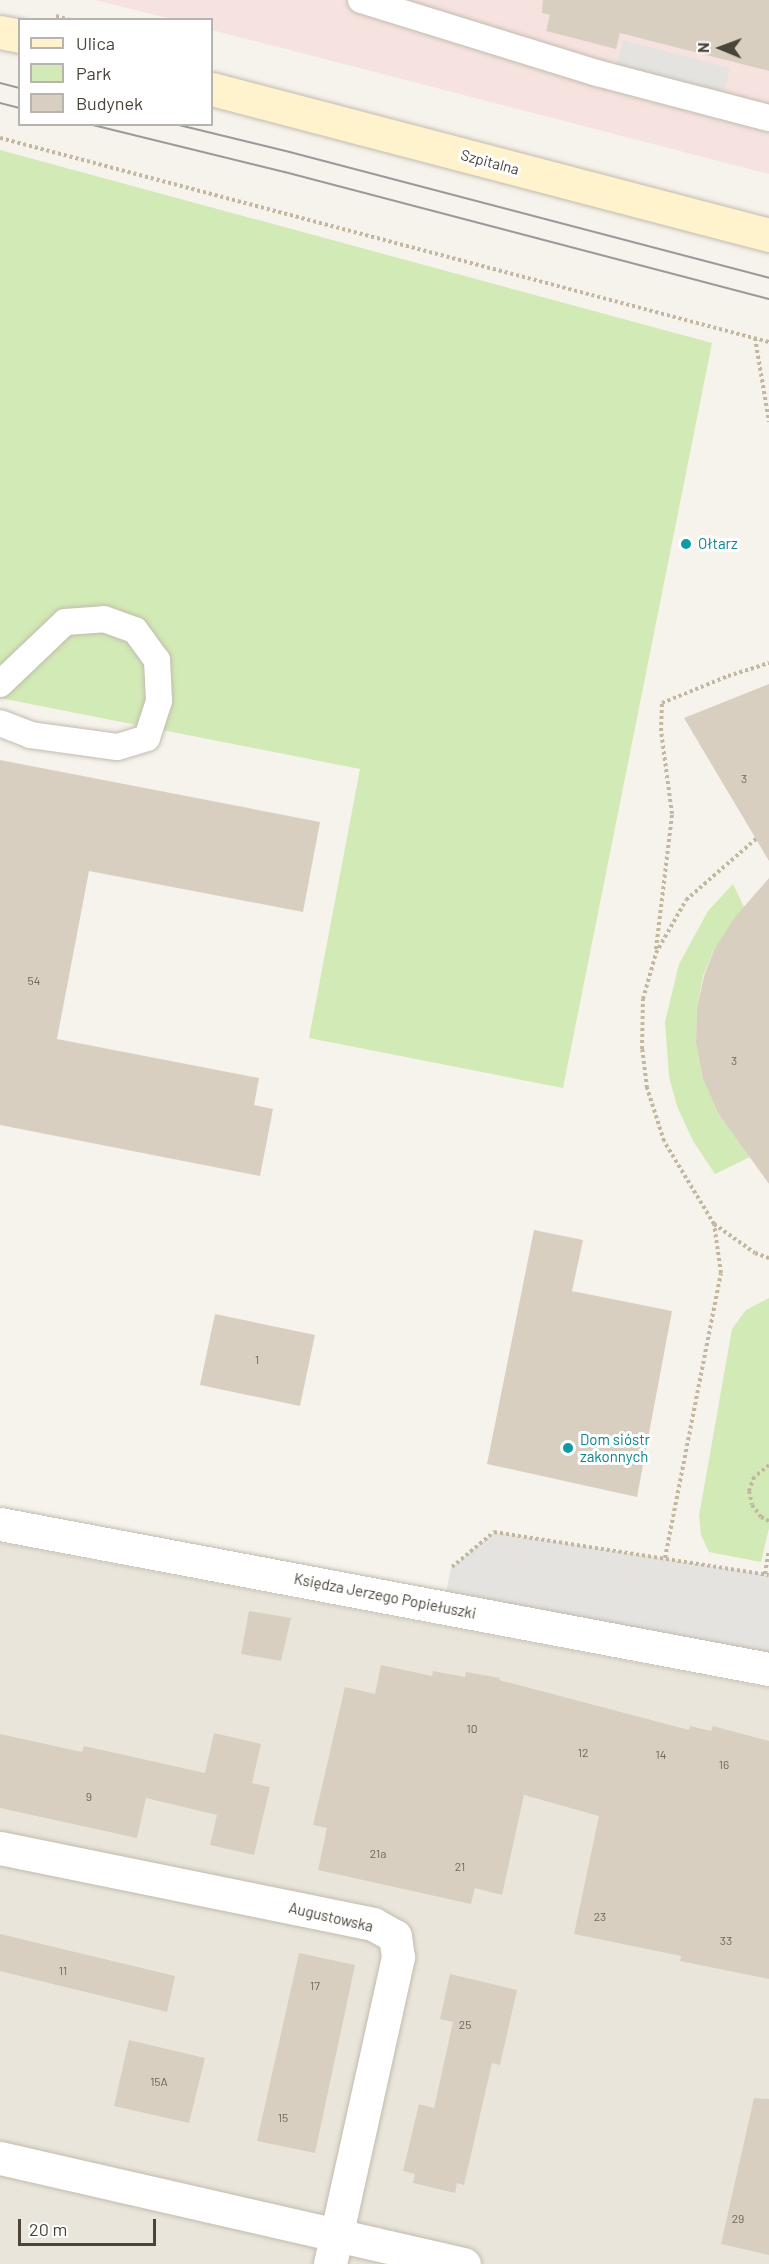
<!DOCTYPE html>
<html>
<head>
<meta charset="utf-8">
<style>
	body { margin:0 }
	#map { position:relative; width:769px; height:2264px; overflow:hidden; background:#f6f3ec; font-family:Barlow,sans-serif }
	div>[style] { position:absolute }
	.residential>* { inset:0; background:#eae5da }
	.medical>* { inset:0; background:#f6e3e0 }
	.green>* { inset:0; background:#d2eab5 }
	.parking>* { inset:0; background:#e5e3e0 }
	.building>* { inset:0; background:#d8cfc1 }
	.path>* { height:4px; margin-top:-2px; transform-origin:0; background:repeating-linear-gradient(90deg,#c4b79f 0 3px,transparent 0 6px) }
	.roads { filter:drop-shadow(0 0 2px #c2bbae) drop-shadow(0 0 2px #c2bbae) }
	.lane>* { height:26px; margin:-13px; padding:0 13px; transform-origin:13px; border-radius:13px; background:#fff }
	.street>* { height:33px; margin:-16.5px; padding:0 16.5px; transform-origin:16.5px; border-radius:16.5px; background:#fff }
	.secondary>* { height:33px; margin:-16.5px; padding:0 16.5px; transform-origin:16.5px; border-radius:16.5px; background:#fff3cd }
	.tram>* { height:1.5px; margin:-0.75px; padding:0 0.75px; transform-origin:0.75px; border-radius:0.75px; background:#9a9a9a }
	.dots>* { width:16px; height:16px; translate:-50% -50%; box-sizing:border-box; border:3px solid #fff; border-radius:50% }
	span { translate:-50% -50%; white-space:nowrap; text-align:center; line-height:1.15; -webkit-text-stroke:6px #fff; paint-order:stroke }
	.number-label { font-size:12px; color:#6e675b }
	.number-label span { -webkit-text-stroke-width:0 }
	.street-label { font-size:15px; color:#4b4439 }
	.culture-label { font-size:15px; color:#0d838f }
	.left { translate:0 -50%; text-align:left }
	.legend { position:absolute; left:18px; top:18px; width:195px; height:108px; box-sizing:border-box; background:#fff; border:2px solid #b7b4b0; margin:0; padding:8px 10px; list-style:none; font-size:18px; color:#4b4439 }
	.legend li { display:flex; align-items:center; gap:12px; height:30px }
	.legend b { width:30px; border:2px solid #b7b4b0 }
	.north { position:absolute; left:691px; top:18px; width:60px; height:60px; -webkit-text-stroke:4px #fff; paint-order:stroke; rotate:271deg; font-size:16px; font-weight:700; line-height:24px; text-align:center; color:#4b4439 }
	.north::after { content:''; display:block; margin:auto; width:21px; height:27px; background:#4b4439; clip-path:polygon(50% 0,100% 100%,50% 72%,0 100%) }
	.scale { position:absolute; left:18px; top:2219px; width:138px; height:27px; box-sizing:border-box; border:3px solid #4b4439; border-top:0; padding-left:8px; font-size:18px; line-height:21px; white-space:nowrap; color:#4b4439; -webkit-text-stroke:4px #fff; paint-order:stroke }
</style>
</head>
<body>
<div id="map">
	<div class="residential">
		<div style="clip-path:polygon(0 1543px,769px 1688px,769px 2264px,0 2264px)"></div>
	</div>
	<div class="medical">
		<div style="clip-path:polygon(95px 0,769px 0,769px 174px,212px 30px,212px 20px,171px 19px)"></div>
	</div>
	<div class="green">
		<div style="clip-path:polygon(0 150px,712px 343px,563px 1088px,309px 1038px,360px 769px,0 698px)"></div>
		<div style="clip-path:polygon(733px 884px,744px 907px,715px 948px,703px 976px,697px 1008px,696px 1043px,703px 1079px,718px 1113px,752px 1156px,715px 1174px,693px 1141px,677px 1106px,669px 1077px,665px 1022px,679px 964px,708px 911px)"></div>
		<div style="clip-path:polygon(769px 1298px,769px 1528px,761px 1562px,709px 1552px,701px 1535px,699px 1516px,732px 1329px,746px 1310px)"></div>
	</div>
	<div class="parking">
		<div style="clip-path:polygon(623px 40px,730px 68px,724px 92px,617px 64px)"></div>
		<div style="clip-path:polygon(494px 1532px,769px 1575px,769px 1669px,443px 1607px,451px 1568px)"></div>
	</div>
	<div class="building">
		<div style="clip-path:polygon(543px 0,769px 0,769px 71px,620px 33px,616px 49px,546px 31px,550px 15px,542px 13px)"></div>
		<div style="clip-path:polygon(769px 684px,769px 861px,684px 718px)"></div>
		<div style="clip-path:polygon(0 760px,320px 822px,303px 912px,89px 871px,57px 1039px,259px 1078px,254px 1105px,273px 1109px,260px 1176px,0 1125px)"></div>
		<div style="clip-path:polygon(769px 878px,769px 1184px,718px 1113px,703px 1079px,696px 1043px,697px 1008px,704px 976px,715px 948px,735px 917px)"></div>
		<div style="clip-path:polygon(534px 1230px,583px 1240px,572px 1291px,672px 1311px,637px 1497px,487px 1464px)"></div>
		<div style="clip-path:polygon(215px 1314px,315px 1335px,300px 1406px,200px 1385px)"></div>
		<div style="clip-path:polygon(249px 1611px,291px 1618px,281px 1661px,241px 1654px)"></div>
		<div style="clip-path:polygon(381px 1665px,432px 1676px,433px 1671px,465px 1677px,466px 1672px,500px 1678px,499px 1680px,689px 1730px,690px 1726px,711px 1731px,713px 1726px,769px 1741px,769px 1979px,680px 1961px,681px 1956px,574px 1934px,599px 1816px,524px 1795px,502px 1895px,475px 1888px,471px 1904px,318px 1870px,327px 1828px,313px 1825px,345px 1687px,375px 1694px)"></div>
		<div style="clip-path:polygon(214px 1733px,261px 1744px,252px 1783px,270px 1787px,254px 1855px,210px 1845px,217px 1815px,146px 1798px,137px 1838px,0 1808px,0 1734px,82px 1752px,84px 1746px,205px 1773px)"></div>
		<div style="clip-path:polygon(0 1934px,175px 1976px,167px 2012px,0 1971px)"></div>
		<div style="clip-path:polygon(299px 1953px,355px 1965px,315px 2153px,257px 2141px)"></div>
		<div style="clip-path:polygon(450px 1974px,517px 1990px,500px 2065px,492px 2063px,464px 2185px,457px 2183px,455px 2193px,413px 2183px,415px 2174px,403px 2171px,419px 2104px,434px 2108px,453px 2022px,440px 2019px)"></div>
		<div style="clip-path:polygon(129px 2040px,205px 2058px,189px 2123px,114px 2106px)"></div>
		<div style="clip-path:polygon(754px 2098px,769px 2099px,769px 2255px,721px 2244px)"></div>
	</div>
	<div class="path">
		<div style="left:56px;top:16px;width:15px;rotate:16deg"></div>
		<div style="left:0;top:138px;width:796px;rotate:14.86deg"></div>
		<div style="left:755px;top:338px;width:85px;rotate:80.5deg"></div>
		<div style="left:656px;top:949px;width:136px;rotate:-83.2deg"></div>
		<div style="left:672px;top:814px;width:84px;rotate:-97.5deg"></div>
		<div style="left:661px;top:731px;width:28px;rotate:-88deg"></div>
		<div style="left:662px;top:703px;width:71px;rotate:-22.2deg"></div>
		<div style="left:728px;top:676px;width:43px;rotate:-17.6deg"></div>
		<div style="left:714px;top:1224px;width:50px;rotate:35.3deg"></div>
		<div style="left:755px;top:1253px;width:15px;rotate:20deg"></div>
		<div style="left:769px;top:1465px;width:19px;rotate:141deg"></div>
		<div style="left:754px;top:1477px;width:15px;rotate:110deg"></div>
		<div style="left:749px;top:1491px;width:14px;rotate:78deg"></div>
		<div style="left:752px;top:1505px;width:15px;rotate:53deg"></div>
		<div style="left:761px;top:1517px;width:9px;rotate:27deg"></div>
		<div style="left:665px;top:1558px;width:290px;rotate:-78.9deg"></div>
		<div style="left:721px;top:1273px;width:49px;rotate:-98.1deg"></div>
		<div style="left:714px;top:1224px;width:97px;rotate:-121.1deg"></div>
		<div style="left:664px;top:1141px;width:56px;rotate:-107.8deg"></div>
		<div style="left:647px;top:1088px;width:39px;rotate:-97deg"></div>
		<div style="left:642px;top:1049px;width:50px;rotate:-88.9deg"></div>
		<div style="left:643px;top:999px;width:48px;rotate:-74.2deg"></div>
		<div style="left:656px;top:953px;width:61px;rotate:-60.5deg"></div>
		<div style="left:686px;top:900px;width:93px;rotate:-41.1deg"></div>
		<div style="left:452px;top:1567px;width:55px;rotate:-39.8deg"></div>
		<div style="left:494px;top:1532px;width:278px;rotate:8.9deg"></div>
		<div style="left:765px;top:1574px;width:24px;rotate:-81deg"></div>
	</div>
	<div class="roads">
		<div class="lane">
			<div style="left:361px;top:0;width:247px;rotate:17.2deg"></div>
			<div style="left:597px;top:73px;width:178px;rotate:14.7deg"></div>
			<div style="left:0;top:684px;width:90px;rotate:-43.6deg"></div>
			<div style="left:65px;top:622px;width:39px;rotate:-4deg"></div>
			<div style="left:104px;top:619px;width:33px;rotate:20deg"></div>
			<div style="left:135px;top:630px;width:37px;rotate:54deg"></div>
			<div style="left:157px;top:660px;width:41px;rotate:87.2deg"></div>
			<div style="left:159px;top:701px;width:39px;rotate:108deg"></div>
			<div style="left:147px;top:738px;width:31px;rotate:163deg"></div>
			<div style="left:117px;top:747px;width:87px;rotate:-172.1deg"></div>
			<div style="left:31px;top:735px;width:33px;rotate:-159deg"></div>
		</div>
		<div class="street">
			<div style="left:0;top:1524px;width:783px;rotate:10.68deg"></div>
			<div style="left:0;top:1848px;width:381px;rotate:11.5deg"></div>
			<div style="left:373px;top:1924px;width:25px;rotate:29deg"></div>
			<div style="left:395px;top:1936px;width:21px;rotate:82deg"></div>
			<div style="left:398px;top:1957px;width:314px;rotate:102.5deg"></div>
			<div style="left:0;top:2158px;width:476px;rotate:12.9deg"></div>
		</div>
		<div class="secondary">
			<div style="left:0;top:32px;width:20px;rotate:11deg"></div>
			<div style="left:212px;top:89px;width:576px;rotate:14.69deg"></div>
		</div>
	</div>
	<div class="tram">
		<div style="left:0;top:83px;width:21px;rotate:14deg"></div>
		<div style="left:0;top:103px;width:21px;rotate:14deg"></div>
		<div style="left:89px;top:124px;width:202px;rotate:13.8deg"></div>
		<div style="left:285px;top:172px;width:500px;rotate:14.7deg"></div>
		<div style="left:175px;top:124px;width:118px;rotate:13.7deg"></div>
		<div style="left:290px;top:152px;width:495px;rotate:14.7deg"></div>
	</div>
	<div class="dots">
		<div style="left:686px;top:544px;background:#0f9aa8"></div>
		<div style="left:568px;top:1448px;background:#0f9aa8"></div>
	</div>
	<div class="number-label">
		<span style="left:744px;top:779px">3</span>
		<span style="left:34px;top:981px">54</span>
		<span style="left:734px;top:1061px">3</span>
		<span style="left:257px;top:1360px">1</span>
		<span style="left:472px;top:1729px">10</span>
		<span style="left:583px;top:1753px">12</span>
		<span style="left:661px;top:1755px">14</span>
		<span style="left:724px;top:1765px">16</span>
		<span style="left:89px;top:1797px">9</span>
		<span style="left:378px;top:1854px">21a</span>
		<span style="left:460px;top:1867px">21</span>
		<span style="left:600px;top:1917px">23</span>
		<span style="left:726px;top:1941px">33</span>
		<span style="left:63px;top:1971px">11</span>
		<span style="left:315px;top:1986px">17</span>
		<span style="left:465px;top:2025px">25</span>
		<span style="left:159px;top:2082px">15A</span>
		<span style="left:283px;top:2118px">15</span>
		<span style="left:738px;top:2219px">29</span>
	</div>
	<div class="street-label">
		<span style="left:490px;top:162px;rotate:15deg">Szpitalna</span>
		<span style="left:385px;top:1596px;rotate:11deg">Księdza Jerzego Popiełuszki</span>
		<span style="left:331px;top:1917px;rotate:13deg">Augustowska</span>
	</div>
	<div class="culture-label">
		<span class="left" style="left:698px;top:544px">Ołtarz</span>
		<span class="left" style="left:580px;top:1448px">Dom sióstr<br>zakonnych</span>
	</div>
	<ul class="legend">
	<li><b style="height:8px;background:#fff3cd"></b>Ulica</li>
	<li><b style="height:16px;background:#d2eab5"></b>Park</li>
	<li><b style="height:16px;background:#d8cfc1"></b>Budynek</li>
	</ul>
	<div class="north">N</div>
	<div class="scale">20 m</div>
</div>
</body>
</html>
